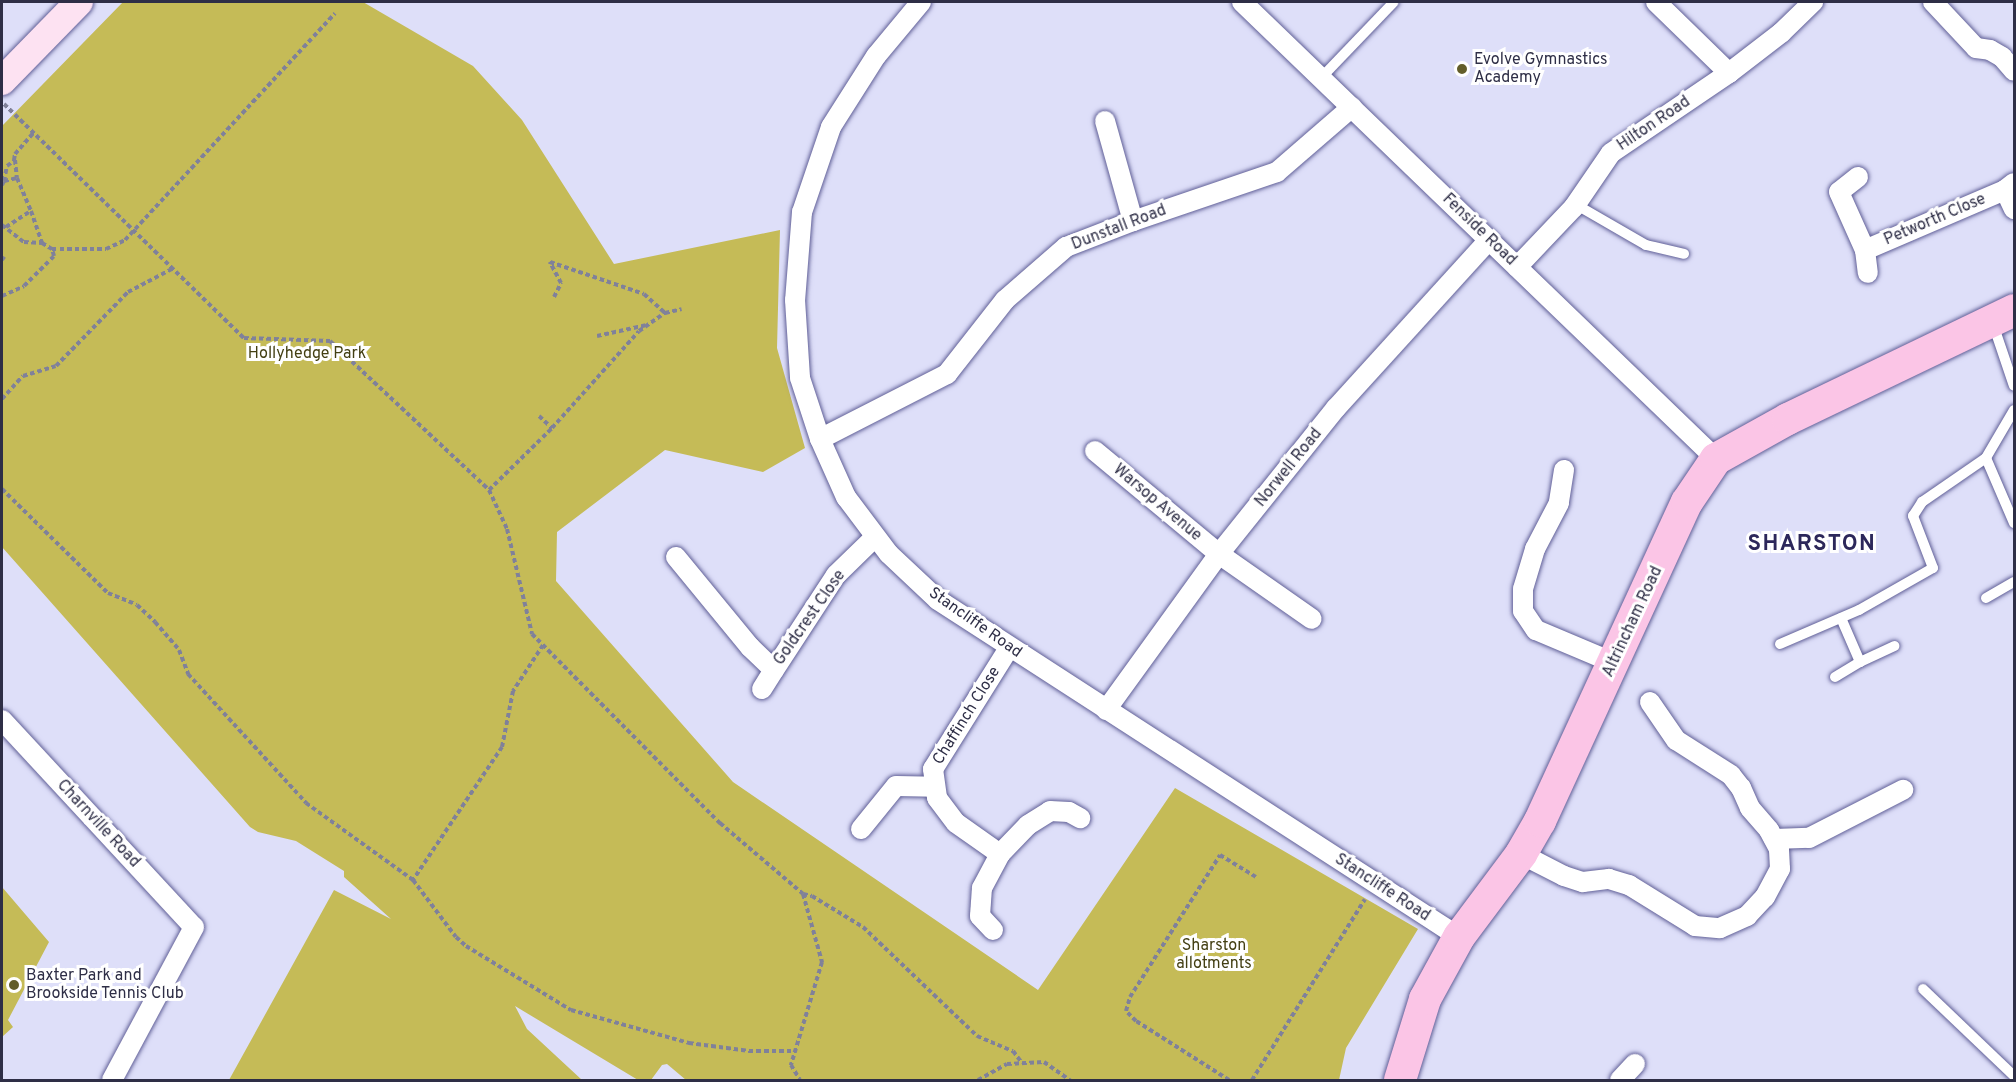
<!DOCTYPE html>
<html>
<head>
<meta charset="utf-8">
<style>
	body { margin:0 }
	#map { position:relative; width:2016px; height:1082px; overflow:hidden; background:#dedff9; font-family:Overpass,sans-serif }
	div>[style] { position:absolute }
	.green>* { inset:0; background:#c5bb57 }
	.path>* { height:4px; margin-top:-2px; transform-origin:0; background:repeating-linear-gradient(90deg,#80819a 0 4.5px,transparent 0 7.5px) }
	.roads { filter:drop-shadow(0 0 2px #605f97) drop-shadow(0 0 2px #605f97) }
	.lane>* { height:10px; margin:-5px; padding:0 5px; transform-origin:5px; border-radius:5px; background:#fff }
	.street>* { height:20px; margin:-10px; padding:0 10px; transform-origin:10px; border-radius:10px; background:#fff }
	.secondary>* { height:28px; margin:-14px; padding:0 14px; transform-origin:14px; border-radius:14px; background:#fde2f2 }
	.primary>* { height:32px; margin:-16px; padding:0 16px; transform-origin:16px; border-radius:16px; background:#fbc5e6 }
	.dots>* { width:16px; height:16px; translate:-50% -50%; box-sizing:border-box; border:3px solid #fff; border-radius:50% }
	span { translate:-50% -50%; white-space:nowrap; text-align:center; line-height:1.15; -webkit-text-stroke:6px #fff; paint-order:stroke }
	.poi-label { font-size:16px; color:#2e2e46 }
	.left { translate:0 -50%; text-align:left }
	.street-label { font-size:16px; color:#2e2e46 }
	.park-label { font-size:16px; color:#433f13 }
	.district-label { font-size:22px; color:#2c275a; font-weight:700; letter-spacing:1.5px }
	.frame { position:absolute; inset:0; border:3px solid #2e2e46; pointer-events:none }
</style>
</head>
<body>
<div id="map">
	<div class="green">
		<div style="clip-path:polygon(123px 2px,363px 2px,473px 66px,522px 120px,614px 264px,780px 230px,777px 348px,805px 448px,763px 472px,665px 450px,557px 532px,556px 581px,733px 782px,1038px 990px,1175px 788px,1418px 929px,1346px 1048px,1339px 1080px,686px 1080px,667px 1064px,662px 1065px,651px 1080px,638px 1080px,515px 1006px,527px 1029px,582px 1080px,229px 1080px,334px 890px,391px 919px,344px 877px,344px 871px,296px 841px,258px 832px,250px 827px,2px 547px,2px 126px)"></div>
		<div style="clip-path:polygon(2px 887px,49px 942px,8px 1020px,13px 1027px,2px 1037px)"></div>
	</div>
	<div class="path">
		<div style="left:4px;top:104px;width:335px;rotate:44.3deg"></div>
		<div style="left:244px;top:338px;width:86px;rotate:2deg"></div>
		<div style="left:330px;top:341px;width:218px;rotate:43.1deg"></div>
		<div style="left:489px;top:490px;width:43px;rotate:65.2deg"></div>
		<div style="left:507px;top:529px;width:108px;rotate:76.6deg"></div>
		<div style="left:532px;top:634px;width:267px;rotate:45.2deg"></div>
		<div style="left:720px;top:823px;width:109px;rotate:40.5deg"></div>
		<div style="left:803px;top:894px;width:71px;rotate:74.4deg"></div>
		<div style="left:822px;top:962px;width:108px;rotate:106.8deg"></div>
		<div style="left:791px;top:1065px;width:17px;rotate:59deg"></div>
		<div style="left:14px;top:160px;width:6px;rotate:-81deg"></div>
		<div style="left:15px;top:154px;width:29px;rotate:-49deg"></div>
		<div style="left:4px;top:181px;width:15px;rotate:-79deg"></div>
		<div style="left:7px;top:166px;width:10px;rotate:-37deg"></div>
		<div style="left:15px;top:160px;width:18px;rotate:84deg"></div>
		<div style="left:2px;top:185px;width:4px;rotate:-63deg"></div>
		<div style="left:4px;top:181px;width:13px;rotate:-13deg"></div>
		<div style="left:17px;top:178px;width:36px;rotate:67deg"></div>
		<div style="left:2px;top:225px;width:28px;rotate:38deg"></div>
		<div style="left:24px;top:242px;width:18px;rotate:3deg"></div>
		<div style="left:42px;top:243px;width:12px;rotate:31deg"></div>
		<div style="left:6px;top:227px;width:30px;rotate:-33deg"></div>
		<div style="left:31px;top:211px;width:34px;rotate:71deg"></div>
		<div style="left:2px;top:260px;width:4px;rotate:-56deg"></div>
		<div style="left:2px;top:296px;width:24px;rotate:-24deg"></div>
		<div style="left:24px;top:286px;width:42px;rotate:-45deg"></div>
		<div style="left:54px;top:256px;width:7px;rotate:-106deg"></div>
		<div style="left:52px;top:249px;width:54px"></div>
		<div style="left:106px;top:249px;width:21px;rotate:-25deg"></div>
		<div style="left:125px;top:240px;width:309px;rotate:-47.2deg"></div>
		<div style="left:554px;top:297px;width:16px;rotate:-63deg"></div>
		<div style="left:561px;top:283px;width:24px;rotate:-118deg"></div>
		<div style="left:550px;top:262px;width:99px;rotate:18.8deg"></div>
		<div style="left:644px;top:294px;width:28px;rotate:42deg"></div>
		<div style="left:665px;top:313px;width:17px;rotate:-13deg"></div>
		<div style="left:597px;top:336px;width:51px;rotate:-12.4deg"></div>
		<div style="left:2px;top:399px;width:31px;rotate:-48deg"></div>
		<div style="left:23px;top:376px;width:34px;rotate:-17deg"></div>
		<div style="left:56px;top:366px;width:103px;rotate:-45.8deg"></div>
		<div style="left:128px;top:292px;width:50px;rotate:-27.6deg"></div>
		<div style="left:539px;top:416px;width:18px;rotate:43deg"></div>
		<div style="left:2px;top:489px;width:148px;rotate:44.5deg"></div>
		<div style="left:108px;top:593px;width:31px;rotate:22deg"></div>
		<div style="left:137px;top:605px;width:25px;rotate:43deg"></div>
		<div style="left:155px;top:622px;width:37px;rotate:49deg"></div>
		<div style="left:179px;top:650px;width:26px;rotate:69deg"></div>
		<div style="left:188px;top:674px;width:175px;rotate:47.5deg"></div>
		<div style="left:306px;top:803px;width:132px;rotate:35.7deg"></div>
		<div style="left:489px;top:490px;width:88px;rotate:-44.5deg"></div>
		<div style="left:552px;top:428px;width:130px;rotate:-48.1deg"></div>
		<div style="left:639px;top:331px;width:32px;rotate:-35deg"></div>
		<div style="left:543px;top:645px;width:55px;rotate:123.1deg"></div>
		<div style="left:513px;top:691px;width:57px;rotate:101.1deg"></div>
		<div style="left:502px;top:747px;width:160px;rotate:123.8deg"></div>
		<div style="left:413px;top:880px;width:71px;rotate:53deg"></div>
		<div style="left:456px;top:937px;width:13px;rotate:42deg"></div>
		<div style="left:466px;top:946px;width:123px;rotate:31.4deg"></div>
		<div style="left:571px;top:1010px;width:123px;rotate:15.6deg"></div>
		<div style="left:689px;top:1043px;width:61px;rotate:7.6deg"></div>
		<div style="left:749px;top:1051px;width:46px"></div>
		<div style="left:803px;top:894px;width:9px;rotate:13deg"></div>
		<div style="left:812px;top:896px;width:60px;rotate:31.3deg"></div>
		<div style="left:863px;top:927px;width:158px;rotate:43.7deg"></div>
		<div style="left:977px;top:1036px;width:39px;rotate:23deg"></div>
		<div style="left:1013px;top:1051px;width:15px;rotate:53deg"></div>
		<div style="left:978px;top:1080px;width:33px;rotate:-29deg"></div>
		<div style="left:1007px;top:1064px;width:37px;rotate:-3deg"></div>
		<div style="left:1044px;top:1062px;width:32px;rotate:35deg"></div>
		<div style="left:1229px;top:1080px;width:110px;rotate:-147.6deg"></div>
		<div style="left:1136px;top:1021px;width:14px;rotate:-135deg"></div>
		<div style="left:1126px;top:1011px;width:15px;rotate:-74deg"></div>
		<div style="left:1130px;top:997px;width:168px;rotate:-57.6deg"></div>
		<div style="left:1220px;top:855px;width:42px;rotate:31.4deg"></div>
		<div style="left:1252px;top:1080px;width:213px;rotate:-58deg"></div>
	</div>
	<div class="roads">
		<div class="lane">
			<div style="left:1321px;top:78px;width:105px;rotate:-46.2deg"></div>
			<div style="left:1575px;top:204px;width:82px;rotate:30deg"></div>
			<div style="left:1646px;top:245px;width:39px;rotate:13deg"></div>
			<div style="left:1993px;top:324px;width:65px;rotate:71.3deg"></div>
			<div style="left:2014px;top:410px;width:56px;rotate:120.3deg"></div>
			<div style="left:1986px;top:458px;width:71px;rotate:66.7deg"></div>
			<div style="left:1986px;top:598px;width:32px;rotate:-30deg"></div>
			<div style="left:1841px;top:618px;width:48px;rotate:66.6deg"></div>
			<div style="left:1860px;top:662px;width:38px;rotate:-25deg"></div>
			<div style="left:1780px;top:644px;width:86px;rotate:-23.3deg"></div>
			<div style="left:1859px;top:610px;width:85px;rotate:-29.6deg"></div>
			<div style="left:1933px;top:568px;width:56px;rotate:-111deg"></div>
			<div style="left:1913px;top:516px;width:17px;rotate:-57deg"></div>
			<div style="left:1922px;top:502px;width:78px;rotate:-34.5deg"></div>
			<div style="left:1835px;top:677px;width:29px;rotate:-31deg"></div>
			<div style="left:1923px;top:989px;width:126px;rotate:43.7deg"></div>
		</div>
		<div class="street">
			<div style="left:921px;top:2px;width:70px;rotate:129.8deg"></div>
			<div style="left:876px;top:56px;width:84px;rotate:122.4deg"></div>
			<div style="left:831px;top:127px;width:90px;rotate:108.8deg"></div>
			<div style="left:802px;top:212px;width:88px;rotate:94.5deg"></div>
			<div style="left:795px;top:300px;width:78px;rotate:86.3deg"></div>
			<div style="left:800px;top:378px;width:64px;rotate:71.8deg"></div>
			<div style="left:820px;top:439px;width:64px;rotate:65.9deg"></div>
			<div style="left:846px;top:497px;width:71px;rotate:53deg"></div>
			<div style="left:889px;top:554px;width:67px;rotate:43.2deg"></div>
			<div style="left:938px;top:600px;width:620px;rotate:32.9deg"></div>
			<div style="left:1242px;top:2px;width:658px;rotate:43.95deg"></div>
			<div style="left:1656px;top:2px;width:102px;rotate:44.2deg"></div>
			<div style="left:1933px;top:2px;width:63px;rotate:46.9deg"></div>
			<div style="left:1976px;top:48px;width:14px;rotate:8deg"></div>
			<div style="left:1990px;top:50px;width:14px;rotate:30deg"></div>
			<div style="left:2002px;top:57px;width:18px;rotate:49deg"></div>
			<div style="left:1105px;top:121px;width:104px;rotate:74.4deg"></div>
			<div style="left:1858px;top:177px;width:24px;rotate:142deg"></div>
			<div style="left:1839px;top:192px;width:64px;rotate:65.9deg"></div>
			<div style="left:1865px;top:250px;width:152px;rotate:-23.2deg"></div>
			<div style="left:2005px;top:190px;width:11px;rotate:-38deg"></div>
			<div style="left:2005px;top:190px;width:21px;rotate:65deg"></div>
			<div style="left:1865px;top:250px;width:23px;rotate:83deg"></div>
			<div style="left:1517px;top:267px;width:83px;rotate:-46.5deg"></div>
			<div style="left:1574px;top:207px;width:65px;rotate:-55.6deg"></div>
			<div style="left:1611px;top:153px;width:143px;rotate:-34.1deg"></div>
			<div style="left:1729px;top:73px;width:66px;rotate:-37.6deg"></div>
			<div style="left:1781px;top:33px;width:45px;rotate:-44.1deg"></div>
			<div style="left:820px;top:439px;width:143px;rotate:-27.1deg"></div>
			<div style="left:947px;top:374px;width:94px;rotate:-51.9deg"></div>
			<div style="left:1005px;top:300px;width:81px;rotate:-41deg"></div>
			<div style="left:1066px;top:247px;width:72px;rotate:-21.2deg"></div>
			<div style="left:1133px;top:221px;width:152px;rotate:-18.8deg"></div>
			<div style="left:1277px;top:172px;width:99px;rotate:-40.9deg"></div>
			<div style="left:1095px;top:451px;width:161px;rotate:39.7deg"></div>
			<div style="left:1219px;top:554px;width:113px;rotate:35deg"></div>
			<div style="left:1564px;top:470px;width:33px;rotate:99deg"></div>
			<div style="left:1559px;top:503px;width:52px;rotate:117.6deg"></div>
			<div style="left:1535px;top:549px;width:42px;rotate:106.7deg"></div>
			<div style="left:1523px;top:589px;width:22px;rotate:90deg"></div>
			<div style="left:1523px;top:611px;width:23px;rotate:56deg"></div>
			<div style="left:1536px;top:630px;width:85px;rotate:22.9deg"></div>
			<div style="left:676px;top:557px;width:117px;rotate:50.6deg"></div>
			<div style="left:750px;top:647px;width:33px;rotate:44deg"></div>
			<div style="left:774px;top:670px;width:113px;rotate:-56.9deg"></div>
			<div style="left:836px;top:575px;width:54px;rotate:-44.3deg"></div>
			<div style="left:1009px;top:648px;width:143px;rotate:122.1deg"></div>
			<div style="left:933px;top:769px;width:29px;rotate:82deg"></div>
			<div style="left:937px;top:798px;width:31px;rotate:53deg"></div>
			<div style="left:956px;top:823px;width:54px;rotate:35.2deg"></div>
			<div style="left:1000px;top:854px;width:40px;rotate:-46deg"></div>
			<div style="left:1028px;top:825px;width:26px;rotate:-32deg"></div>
			<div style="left:1050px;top:811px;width:19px;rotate:3deg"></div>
			<div style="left:1069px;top:812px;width:13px;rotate:29deg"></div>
			<div style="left:762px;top:689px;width:22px;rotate:-58deg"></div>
			<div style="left:1106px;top:710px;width:193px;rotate:-54.1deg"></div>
			<div style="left:1219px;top:554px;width:187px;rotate:-51.3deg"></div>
			<div style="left:1336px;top:408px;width:227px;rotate:-47.7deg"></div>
			<div style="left:2px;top:720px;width:282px;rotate:47.2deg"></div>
			<div style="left:194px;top:927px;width:174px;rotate:118.2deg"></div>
			<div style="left:861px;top:829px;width:55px;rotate:-50.9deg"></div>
			<div style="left:896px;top:786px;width:39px;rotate:1deg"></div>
			<div style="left:1774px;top:839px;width:35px;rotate:-2deg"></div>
			<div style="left:1809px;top:838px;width:106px;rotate:-27.1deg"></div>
			<div style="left:1521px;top:854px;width:48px;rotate:27.1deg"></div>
			<div style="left:1564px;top:876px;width:20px;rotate:18deg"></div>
			<div style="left:1583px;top:882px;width:26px;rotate:-7deg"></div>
			<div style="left:1609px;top:879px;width:21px;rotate:17deg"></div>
			<div style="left:1629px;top:885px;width:78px;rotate:31.8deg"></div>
			<div style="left:1695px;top:926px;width:25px;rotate:5deg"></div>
			<div style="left:1720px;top:928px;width:30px;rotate:-24deg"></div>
			<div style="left:1747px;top:916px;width:26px;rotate:-47deg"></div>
			<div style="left:1765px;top:897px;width:32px;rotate:-62deg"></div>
			<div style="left:1780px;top:869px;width:20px;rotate:-93deg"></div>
			<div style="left:1779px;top:849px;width:21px;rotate:-118deg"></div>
			<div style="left:1769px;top:830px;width:29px;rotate:-131deg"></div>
			<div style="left:1750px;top:808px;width:22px;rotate:-114deg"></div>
			<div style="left:1741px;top:788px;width:16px;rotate:-128deg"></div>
			<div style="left:1731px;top:775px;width:65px;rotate:-147.5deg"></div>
			<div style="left:1676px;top:740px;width:46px;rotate:-124.4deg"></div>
			<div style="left:993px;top:930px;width:19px;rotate:-133deg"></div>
			<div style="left:980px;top:916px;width:28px;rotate:-86deg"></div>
			<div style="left:982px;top:888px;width:38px;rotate:-62deg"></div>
			<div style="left:1620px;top:1080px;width:22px;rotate:-47deg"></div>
		</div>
		<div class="secondary">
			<div style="left:2px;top:81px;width:110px;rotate:-45.7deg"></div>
		</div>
		<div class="primary">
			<div style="left:1400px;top:1080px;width:85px;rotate:-72.8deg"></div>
			<div style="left:1425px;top:999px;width:71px;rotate:-61.3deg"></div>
			<div style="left:1459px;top:937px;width:104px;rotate:-53.2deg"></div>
			<div style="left:1521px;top:854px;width:38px;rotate:-60deg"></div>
			<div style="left:1540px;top:821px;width:351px;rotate:-65.3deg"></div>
			<div style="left:1687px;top:502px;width:52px;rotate:-56deg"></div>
			<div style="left:1716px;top:459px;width:82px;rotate:-29.1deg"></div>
			<div style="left:1788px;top:419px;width:251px;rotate:-25.7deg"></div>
		</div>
	</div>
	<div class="dots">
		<div style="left:1462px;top:69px;background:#625d2a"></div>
		<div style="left:14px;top:985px;background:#625d2a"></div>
	</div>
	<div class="poi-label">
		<span class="left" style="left:1474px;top:69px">Evolve Gymnastics<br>Academy</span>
		<span class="left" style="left:26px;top:985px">Baxter Park and<br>Brookside Tennis Club</span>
	</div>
	<div class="street-label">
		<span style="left:1654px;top:124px;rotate:-34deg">Hilton Road</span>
		<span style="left:1935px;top:220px;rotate:-23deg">Petworth Close</span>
		<span style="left:1119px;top:228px;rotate:-21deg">Dunstall Road</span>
		<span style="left:1479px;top:230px;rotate:44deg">Fenside Road</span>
		<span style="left:1289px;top:468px;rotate:-51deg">Norwell Road</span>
		<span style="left:1157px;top:503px;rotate:40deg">Warsop Avenue</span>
		<span style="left:810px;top:618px;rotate:-55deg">Goldcrest Close</span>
		<span style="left:1633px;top:622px;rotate:-65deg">Altrincham Road</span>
		<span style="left:975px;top:623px;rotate:35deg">Stancliffe Road</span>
		<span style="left:967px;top:716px;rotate:-58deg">Chaffinch Close</span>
		<span style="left:98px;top:824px;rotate:47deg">Charnville Road</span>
		<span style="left:1382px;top:888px;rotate:33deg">Stancliffe Road</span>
	</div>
	<div class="park-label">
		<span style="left:307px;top:354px">Hollyhedge Park</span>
		<span style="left:1214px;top:955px">Sharston<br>allotments</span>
	</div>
	<div class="district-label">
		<span style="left:1812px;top:545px">SHARSTON</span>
	</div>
	<div class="frame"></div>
</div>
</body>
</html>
